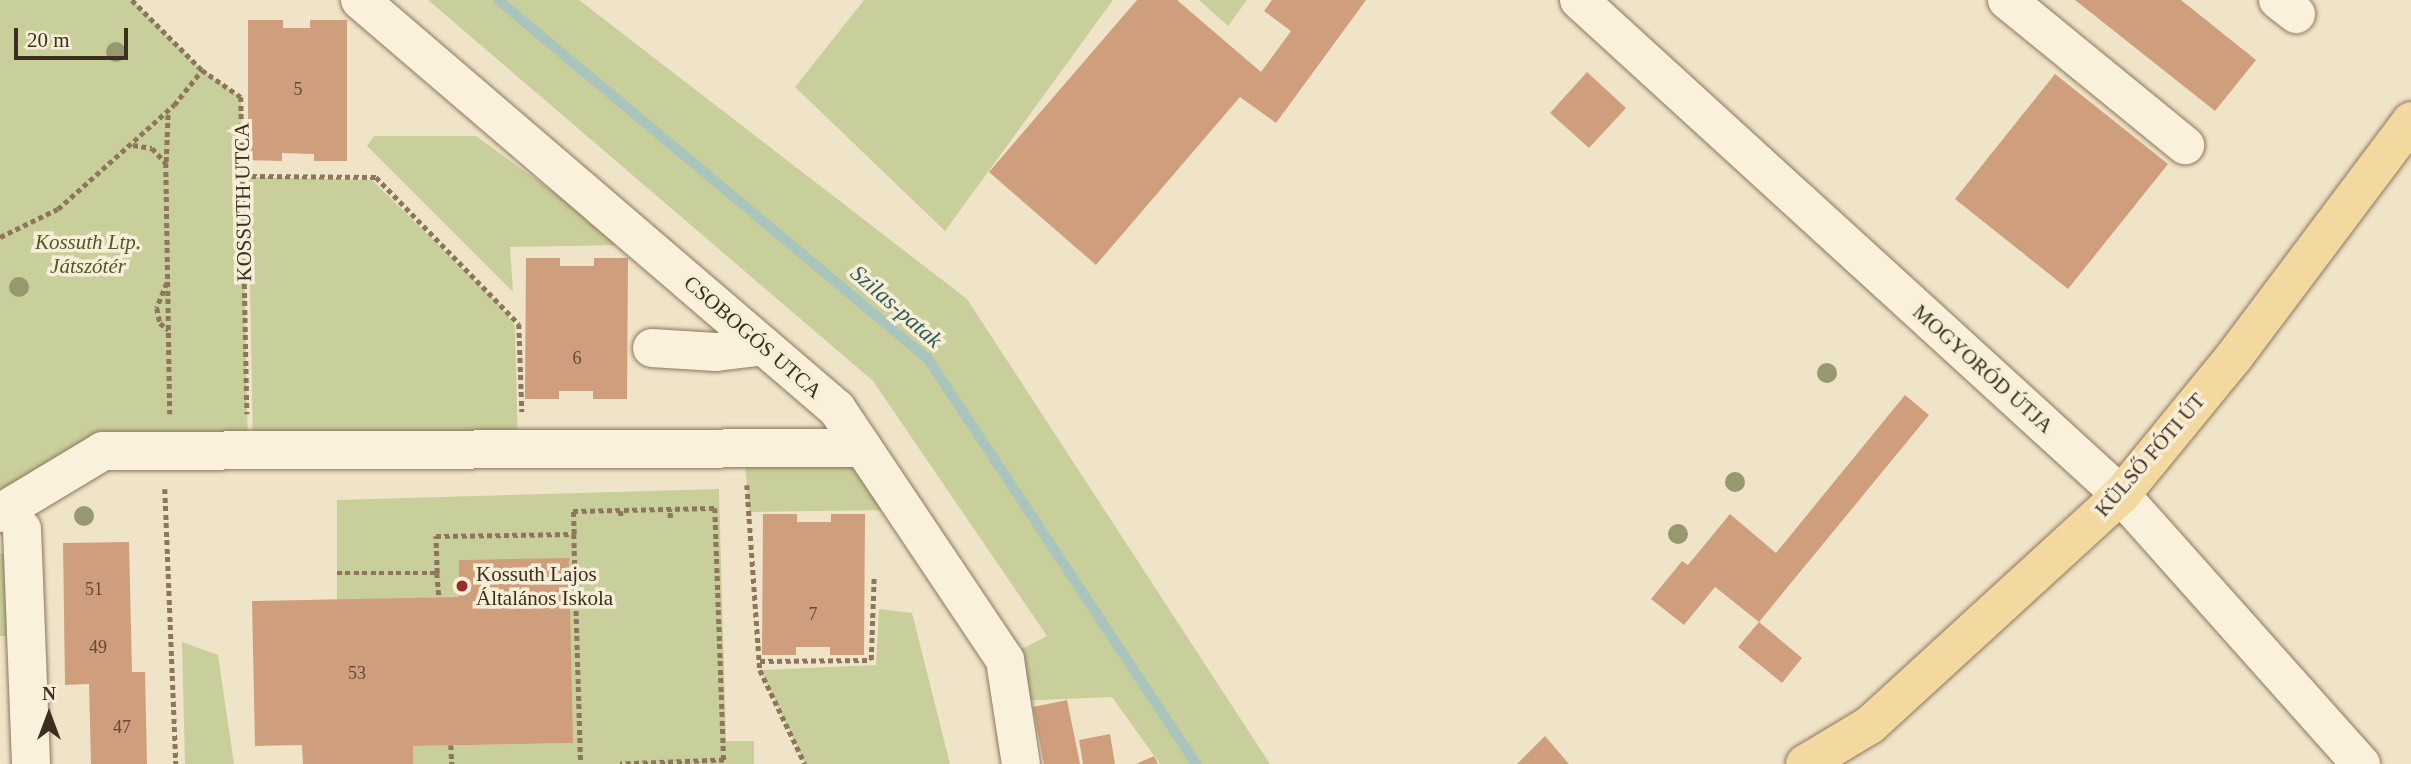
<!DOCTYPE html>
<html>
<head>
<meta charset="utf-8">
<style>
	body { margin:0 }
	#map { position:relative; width:2411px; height:764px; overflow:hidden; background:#f0e4c8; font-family:Georgia,serif }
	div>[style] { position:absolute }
	.green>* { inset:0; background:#c9cf9b }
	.stream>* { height:10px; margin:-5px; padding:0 5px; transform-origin:5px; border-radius:5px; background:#a9c4bc }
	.building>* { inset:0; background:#cf9f7d }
	.path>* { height:4.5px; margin-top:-2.25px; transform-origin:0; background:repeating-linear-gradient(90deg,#8d765c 0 5px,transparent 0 8.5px) }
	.roads { filter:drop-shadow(0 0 2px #8d765c) drop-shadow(0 0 2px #8d765c) }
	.minor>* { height:38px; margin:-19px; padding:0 19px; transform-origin:19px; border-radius:19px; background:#faf1dc }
	.major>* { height:38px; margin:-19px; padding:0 19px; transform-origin:19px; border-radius:19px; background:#f3d9a0 }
	.trees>* { width:20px; height:20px; margin:-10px; border-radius:50%; background:#96986f }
	.dots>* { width:19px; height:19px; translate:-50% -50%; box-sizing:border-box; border:4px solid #f7eed8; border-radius:50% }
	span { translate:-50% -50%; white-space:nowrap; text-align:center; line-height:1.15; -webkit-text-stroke:7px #f7eed8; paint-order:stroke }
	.number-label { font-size:18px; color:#624a37 }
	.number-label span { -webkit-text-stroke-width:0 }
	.street-label { font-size:21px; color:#3d2e20 }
	.park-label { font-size:21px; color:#4d5a26; font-style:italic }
	.poi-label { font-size:21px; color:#3d2e20 }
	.left { translate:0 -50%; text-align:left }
	.water-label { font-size:23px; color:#2f5d5a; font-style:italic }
	.north { position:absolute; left:14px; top:680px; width:70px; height:70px; -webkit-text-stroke:5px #f7eed8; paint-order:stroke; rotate:0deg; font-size:19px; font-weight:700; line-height:28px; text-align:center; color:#3d2e20 }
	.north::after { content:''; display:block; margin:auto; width:24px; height:32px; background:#3d2e20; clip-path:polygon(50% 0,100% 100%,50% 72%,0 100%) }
	.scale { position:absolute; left:14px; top:28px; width:114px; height:32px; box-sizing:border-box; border:4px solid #3d2e20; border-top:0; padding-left:9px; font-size:21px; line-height:24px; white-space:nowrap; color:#3d2e20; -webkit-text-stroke:5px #f7eed8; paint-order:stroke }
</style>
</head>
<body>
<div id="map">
	<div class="green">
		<div style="clip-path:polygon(0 0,132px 0,202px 70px,241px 97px,248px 453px,103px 451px,0 513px)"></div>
		<div style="clip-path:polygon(428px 0,579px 0,967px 299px,1270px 764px,1160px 764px,1112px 697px,1017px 701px,1012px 654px,1047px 636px,873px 381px)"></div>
		<div style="clip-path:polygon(864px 0,1113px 0,945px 231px,795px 87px)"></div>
		<div style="clip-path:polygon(1199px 0,1247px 0,1228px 26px)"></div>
		<div style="clip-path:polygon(374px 136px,476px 136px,626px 245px,510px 247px,513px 292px,367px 146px)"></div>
		<div style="clip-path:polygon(248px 177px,372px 180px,500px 305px,515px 326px,518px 445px,253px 448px)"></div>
		<div style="clip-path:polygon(857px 448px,893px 510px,749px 512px,744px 450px)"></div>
		<div style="clip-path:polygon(719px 489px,726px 741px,754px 741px,754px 764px,413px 764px,413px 746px,572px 743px,569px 559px,459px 560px,459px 597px,337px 600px,337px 500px)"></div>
		<div style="clip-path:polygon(0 553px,8px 553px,12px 634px,5px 636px,0 636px)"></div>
		<div style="clip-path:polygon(879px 609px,912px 613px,950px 764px,805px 764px,760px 670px,876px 665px)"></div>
		<div style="clip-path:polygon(182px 642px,218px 655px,234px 764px,185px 764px)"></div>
	</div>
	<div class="stream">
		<div style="left:498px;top:0;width:560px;rotate:39.86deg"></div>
		<div style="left:928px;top:359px;width:486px;rotate:56.5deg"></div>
	</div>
	<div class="building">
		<div style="clip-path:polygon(1137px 0,1177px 0,1261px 72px,1291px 31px,1264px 11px,1272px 0,1366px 0,1276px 123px,1240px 97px,1096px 265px,989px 172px)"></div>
		<div style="clip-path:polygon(2075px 0,2181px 0,2256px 60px,2215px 111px)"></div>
		<div style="clip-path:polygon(248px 20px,283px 20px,283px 28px,310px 28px,310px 20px,347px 20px,347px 161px,314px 161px,314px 154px,282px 153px,282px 161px,248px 160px)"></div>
		<div style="clip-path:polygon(1587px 72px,1626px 108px,1589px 148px,1550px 113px)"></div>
		<div style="clip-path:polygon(2055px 74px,2168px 164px,2068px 289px,1955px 199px)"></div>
		<div style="clip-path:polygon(526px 258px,560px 258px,560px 266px,594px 266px,594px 258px,628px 258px,627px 399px,593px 399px,593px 391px,559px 391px,559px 399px,525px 399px)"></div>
		<div style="clip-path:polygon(1905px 395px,1929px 415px,1759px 622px,1802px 658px,1782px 683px,1738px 647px,1759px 622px,1715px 587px,1684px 625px,1651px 599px,1682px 561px,1688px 565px,1730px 514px,1776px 553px)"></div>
		<div style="clip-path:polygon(763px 514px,797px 514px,797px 522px,831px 522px,831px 514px,865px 514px,864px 655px,830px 655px,830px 647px,796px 647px,796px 655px,762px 655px)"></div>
		<div style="clip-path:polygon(129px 542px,132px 672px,145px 672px,147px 764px,91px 764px,89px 684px,65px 685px,63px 543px)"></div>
		<div style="clip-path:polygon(569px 558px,573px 743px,413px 746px,413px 764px,303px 764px,302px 745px,255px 746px,252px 601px,459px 597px,459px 560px)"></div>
		<div style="clip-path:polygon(1067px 700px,1080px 764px,1044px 764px,1033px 707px)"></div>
		<div style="clip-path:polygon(1110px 734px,1115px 764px,1083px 764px,1079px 740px)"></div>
		<div style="clip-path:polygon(1545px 736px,1569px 764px,1517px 764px)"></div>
		<div style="clip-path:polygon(1154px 756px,1158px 764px,1136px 764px)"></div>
	</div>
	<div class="path">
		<div style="left:132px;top:0;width:99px;rotate:45deg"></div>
		<div style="left:202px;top:70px;width:47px;rotate:34.7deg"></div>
		<div style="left:241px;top:97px;width:317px;rotate:88.9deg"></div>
		<div style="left:133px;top:145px;width:19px;rotate:9deg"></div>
		<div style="left:152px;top:148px;width:21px;rotate:47deg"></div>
		<div style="left:166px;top:163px;width:251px;rotate:89.1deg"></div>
		<div style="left:166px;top:162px;width:51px;rotate:-87.8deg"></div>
		<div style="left:243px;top:176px;width:133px;rotate:0.4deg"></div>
		<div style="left:376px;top:177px;width:205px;rotate:45.8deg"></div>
		<div style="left:519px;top:324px;width:88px;rotate:88deg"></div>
		<div style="left:0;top:237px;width:64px;rotate:-25.8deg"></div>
		<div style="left:58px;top:209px;width:156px;rotate:-41.9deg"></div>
		<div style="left:174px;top:105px;width:45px;rotate:-51.3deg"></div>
		<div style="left:167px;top:283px;width:27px;rotate:112deg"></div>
		<div style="left:157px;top:308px;width:15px;rotate:79deg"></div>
		<div style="left:160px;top:323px;width:11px;rotate:38deg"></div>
		<div style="left:747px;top:485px;width:185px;rotate:86deg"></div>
		<div style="left:760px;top:670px;width:104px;rotate:64.4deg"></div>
		<div style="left:165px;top:489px;width:275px;rotate:87.7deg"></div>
		<div style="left:621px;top:511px;width:8px;rotate:90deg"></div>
		<div style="left:670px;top:518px;width:9px;rotate:-90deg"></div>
		<div style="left:574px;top:534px;width:23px;rotate:-92deg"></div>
		<div style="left:573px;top:511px;width:142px;rotate:-1.2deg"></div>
		<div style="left:715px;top:508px;width:252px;rotate:88deg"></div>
		<div style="left:724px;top:760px;width:104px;rotate:177.8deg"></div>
		<div style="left:337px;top:573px;width:100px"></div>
		<div style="left:437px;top:573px;width:37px;rotate:-92deg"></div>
		<div style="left:436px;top:536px;width:138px;rotate:-0.8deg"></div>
		<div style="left:574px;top:534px;width:230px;rotate:88.3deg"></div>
		<div style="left:437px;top:573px;width:24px;rotate:85deg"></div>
		<div style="left:760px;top:661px;width:111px;rotate:-0.5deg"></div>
		<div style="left:871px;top:660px;width:84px;rotate:-88deg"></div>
		<div style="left:451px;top:745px;width:19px;rotate:87deg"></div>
	</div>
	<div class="roads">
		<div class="minor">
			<div style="left:360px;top:0;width:628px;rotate:40.61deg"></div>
			<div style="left:837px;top:409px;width:302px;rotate:56.2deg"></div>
			<div style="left:1005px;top:660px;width:105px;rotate:81.3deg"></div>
			<div style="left:1579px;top:0;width:734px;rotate:42.4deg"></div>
			<div style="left:2121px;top:495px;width:361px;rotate:48.3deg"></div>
			<div style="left:2007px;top:0;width:230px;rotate:39.2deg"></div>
			<div style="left:2278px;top:0;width:23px;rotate:38deg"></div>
			<div style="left:652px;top:348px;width:64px;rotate:3.6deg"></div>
			<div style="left:716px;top:352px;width:48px;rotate:-7.1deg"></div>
			<div style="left:0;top:513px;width:120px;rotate:-31deg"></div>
			<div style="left:103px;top:451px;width:760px;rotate:-0.23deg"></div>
			<div style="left:22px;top:529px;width:235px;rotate:87.8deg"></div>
		</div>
		<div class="major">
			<div style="left:1805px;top:764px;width:76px;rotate:-31deg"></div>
			<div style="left:1870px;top:725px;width:340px;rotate:-42.5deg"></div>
			<div style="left:2121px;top:495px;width:178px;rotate:-50.7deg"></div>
			<div style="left:2234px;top:357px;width:295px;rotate:-53.1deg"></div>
		</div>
	</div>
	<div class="trees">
		<div style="left:116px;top:52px"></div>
		<div style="left:19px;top:287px"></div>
		<div style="left:1827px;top:373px"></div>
		<div style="left:1735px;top:482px"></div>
		<div style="left:84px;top:516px"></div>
		<div style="left:1678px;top:534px"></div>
	</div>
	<div class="dots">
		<div style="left:462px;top:586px;background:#9e2a2b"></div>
	</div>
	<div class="number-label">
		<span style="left:298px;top:89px">5</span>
		<span style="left:577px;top:358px">6</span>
		<span style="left:94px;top:589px">51</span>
		<span style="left:813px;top:614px">7</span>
		<span style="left:98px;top:647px">49</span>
		<span style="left:357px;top:673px">53</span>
		<span style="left:122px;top:727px">47</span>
	</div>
	<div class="street-label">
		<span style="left:243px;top:202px;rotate:-91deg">KOSSUTH UTCA</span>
		<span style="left:753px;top:337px;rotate:41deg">CSOBOGÓS UTCA</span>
		<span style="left:1983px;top:369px;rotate:42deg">MOGYORÓD ÚTJA</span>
		<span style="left:2150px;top:455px;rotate:-49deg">KÜLSŐ FÓTI ÚT</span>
	</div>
	<div class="park-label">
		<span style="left:88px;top:254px">Kossuth Ltp.<br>Játszótér</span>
	</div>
	<div class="poi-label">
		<span class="left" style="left:476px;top:586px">Kossuth Lajos<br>Általános Iskola</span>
	</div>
	<div class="water-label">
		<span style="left:896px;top:307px;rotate:41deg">Szilas-patak</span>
	</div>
	<div class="north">N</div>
	<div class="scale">20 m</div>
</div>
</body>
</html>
